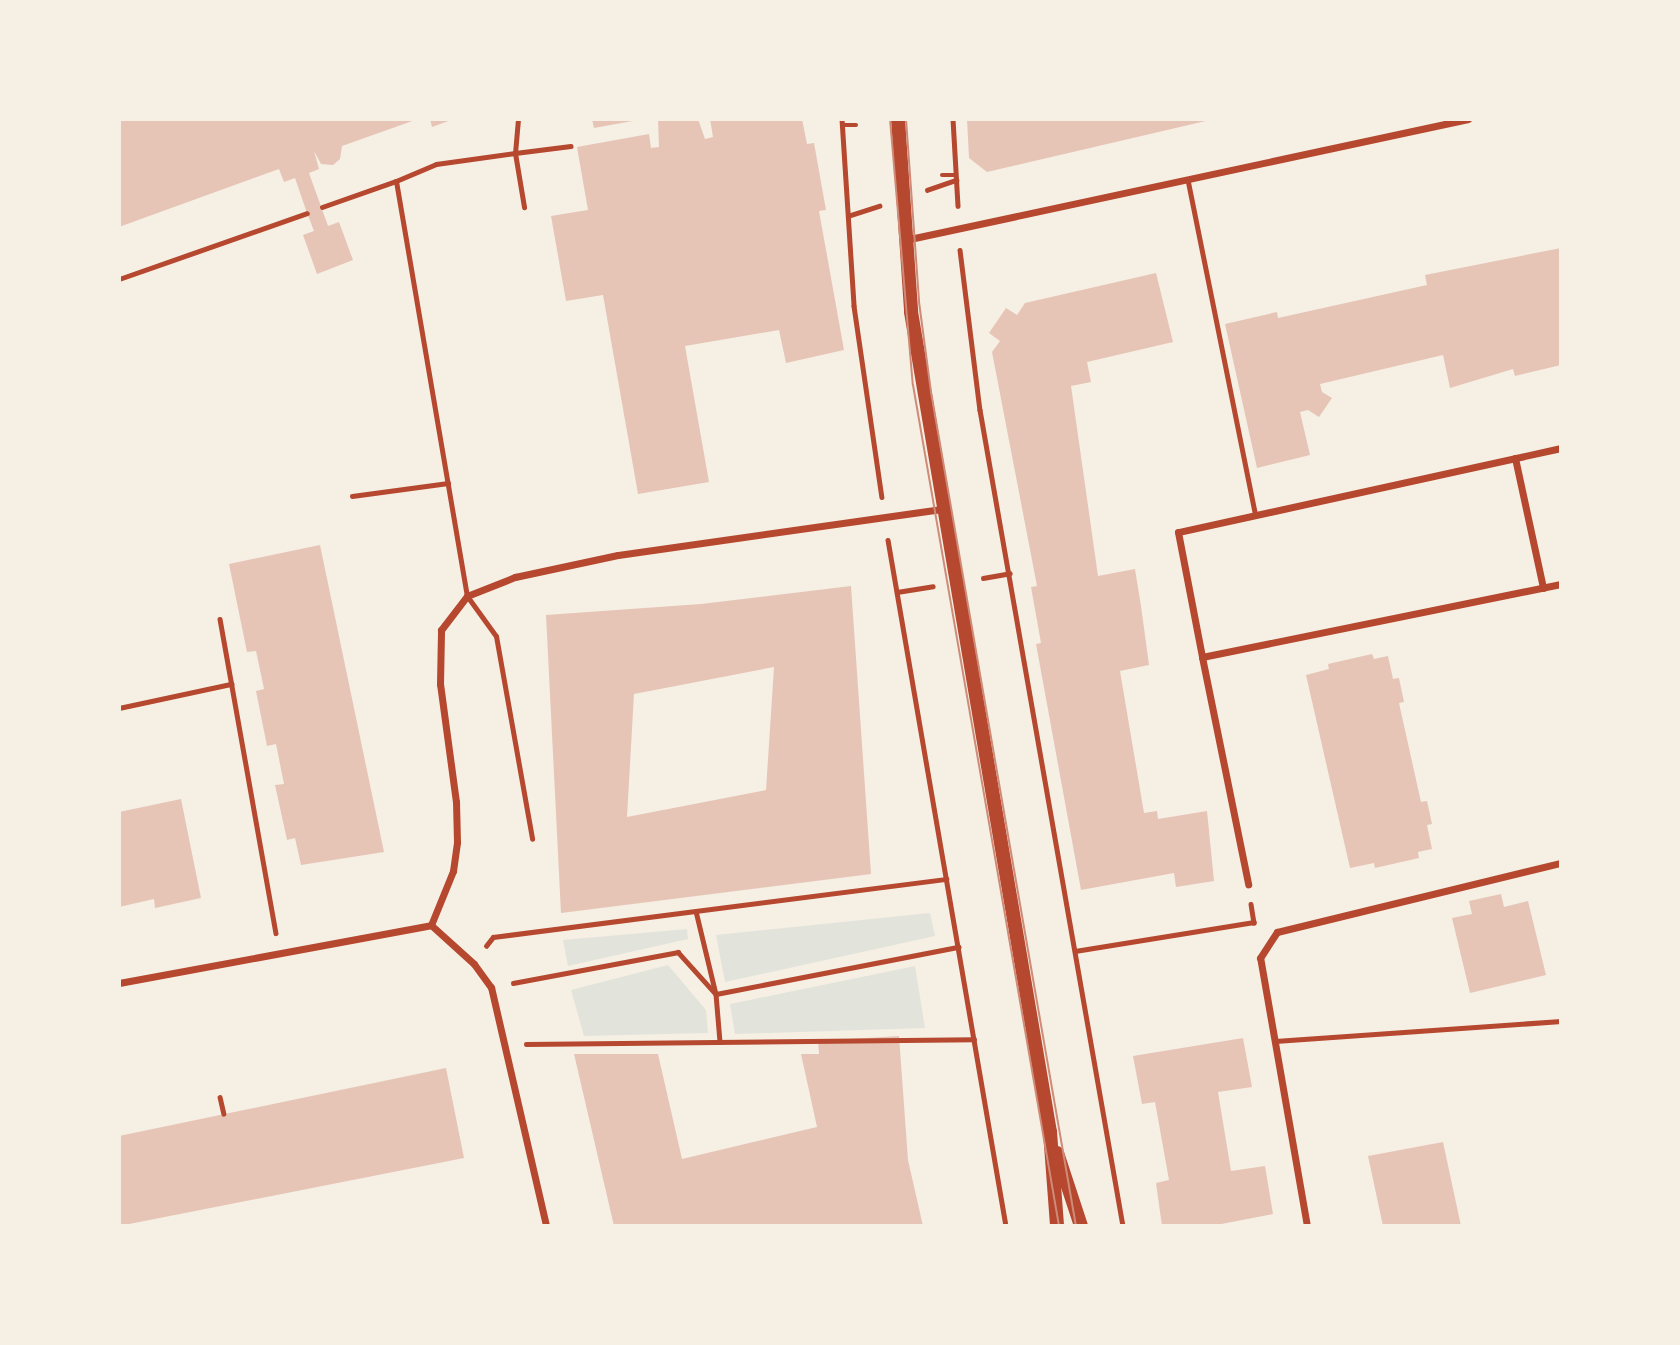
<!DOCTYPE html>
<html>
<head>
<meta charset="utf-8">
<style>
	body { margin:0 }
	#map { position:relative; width:1680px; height:1345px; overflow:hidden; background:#f6efe4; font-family:Cabin,sans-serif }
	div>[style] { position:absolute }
	.green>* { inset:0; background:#e2e4dc }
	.building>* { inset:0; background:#e6c5b7 }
	.path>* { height:4.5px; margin:-2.25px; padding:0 2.25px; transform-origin:2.25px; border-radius:2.25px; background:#b5482f }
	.service>* { height:5px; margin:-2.5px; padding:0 2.5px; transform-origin:2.5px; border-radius:2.5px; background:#b5482f }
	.minor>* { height:7px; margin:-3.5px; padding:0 3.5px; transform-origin:3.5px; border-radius:3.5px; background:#b5482f }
	.secondary>* { height:14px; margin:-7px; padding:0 7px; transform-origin:7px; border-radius:7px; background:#b5482f }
	.tram>* { height:2px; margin:-1px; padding:0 1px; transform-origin:1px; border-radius:1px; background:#cf8b77 }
	span { translate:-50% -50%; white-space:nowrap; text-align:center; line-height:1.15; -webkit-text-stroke:6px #f6efe4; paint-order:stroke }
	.frame { position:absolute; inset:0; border:121px solid #f6efe4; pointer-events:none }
</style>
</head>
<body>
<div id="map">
	<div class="green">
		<div style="clip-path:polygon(930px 913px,935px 936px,725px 982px,716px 935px)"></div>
		<div style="clip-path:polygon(687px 929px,688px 939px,568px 966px,563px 940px)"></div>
		<div style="clip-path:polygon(668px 965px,706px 1010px,708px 1033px,584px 1036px,571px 990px)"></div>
		<div style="clip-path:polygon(915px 966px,925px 1028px,735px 1034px,730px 1004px)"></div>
	</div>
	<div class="building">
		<div style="clip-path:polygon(119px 119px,418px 119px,342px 146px,340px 159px,333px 165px,321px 164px,314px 151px,319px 169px,309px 173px,328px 226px,339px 222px,353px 260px,317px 274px,303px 235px,314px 231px,307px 213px,295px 178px,284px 182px,279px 169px,119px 227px)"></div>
		<div style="clip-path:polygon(430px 119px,454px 119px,432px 127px)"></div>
		<div style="clip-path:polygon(592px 119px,638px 119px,638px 120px,594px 128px)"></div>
		<div style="clip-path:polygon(658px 119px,698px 119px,705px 139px,713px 137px,710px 119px,802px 119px,807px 144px,814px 143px,826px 210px,819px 211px,844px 350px,786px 363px,779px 330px,685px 346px,709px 482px,638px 494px,603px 295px,566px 301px,551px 216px,588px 210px,577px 147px,649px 134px,651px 148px,659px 147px)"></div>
		<div style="clip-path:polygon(967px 119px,1210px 119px,1210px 120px,987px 172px,969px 158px)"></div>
		<div style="clip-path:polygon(1561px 248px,1561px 365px,1515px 376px,1513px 369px,1450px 388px,1443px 355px,1320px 384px,1322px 392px,1332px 398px,1319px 417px,1308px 410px,1300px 412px,1310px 455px,1257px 468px,1225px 324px,1277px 312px,1278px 318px,1427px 285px,1425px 275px)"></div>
		<div style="clip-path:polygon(1156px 273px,1173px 342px,1087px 362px,1091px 382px,1071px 386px,1098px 576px,1135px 569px,1141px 606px,1149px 665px,1120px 671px,1144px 813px,1157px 811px,1158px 819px,1207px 811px,1214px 881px,1176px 887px,1174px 873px,1081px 890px,1036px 644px,1041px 643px,1031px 587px,1037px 586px,992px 352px,1000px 341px,989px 333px,1006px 308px,1017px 315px,1025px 303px)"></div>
		<div style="clip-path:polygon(320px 545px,384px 852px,301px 865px,295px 838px,287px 840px,275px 785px,284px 784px,276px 744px,267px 746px,256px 691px,264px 689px,256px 651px,247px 652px,229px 564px)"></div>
		<div style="clip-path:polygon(evenodd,851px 586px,871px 874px,561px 913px,546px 615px,701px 604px,851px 586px,774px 667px,766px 790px,627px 817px,634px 694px,774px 667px)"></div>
		<div style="clip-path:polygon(1372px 654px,1374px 659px,1388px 656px,1393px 679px,1399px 678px,1404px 702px,1399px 703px,1421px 802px,1427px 801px,1432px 824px,1427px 825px,1432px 849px,1418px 852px,1419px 858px,1375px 868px,1374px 863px,1350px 868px,1306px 675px,1329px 669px,1328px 664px)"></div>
		<div style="clip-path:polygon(181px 799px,201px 898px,155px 908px,154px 899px,119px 907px,119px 812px)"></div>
		<div style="clip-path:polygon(1501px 894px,1504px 907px,1528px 901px,1546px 975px,1470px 993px,1452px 918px,1472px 914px,1469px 901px)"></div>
		<div style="clip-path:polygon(899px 1036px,908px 1160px,923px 1226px,614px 1226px,574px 1054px,658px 1054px,682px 1159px,817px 1127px,801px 1054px,819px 1054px,818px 1041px)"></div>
		<div style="clip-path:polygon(1243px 1038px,1252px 1087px,1218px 1092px,1231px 1171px,1265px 1166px,1273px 1214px,1211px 1226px,1162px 1226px,1156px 1183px,1169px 1180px,1155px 1102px,1142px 1104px,1133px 1056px)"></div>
		<div style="clip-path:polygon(446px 1068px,464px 1158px,119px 1226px,119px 1136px)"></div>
		<div style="clip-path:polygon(1443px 1142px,1461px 1226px,1383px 1226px,1368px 1156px)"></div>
	</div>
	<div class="path">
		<div style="left:842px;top:119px;width:187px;rotate:86.3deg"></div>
		<div style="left:854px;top:306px;width:193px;rotate:81.7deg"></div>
		<div style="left:953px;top:119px;width:87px;rotate:86.7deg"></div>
		<div style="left:842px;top:125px;width:14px"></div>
		<div style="left:942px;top:175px;width:14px"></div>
		<div style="left:927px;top:190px;width:31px;rotate:-19deg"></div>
		<div style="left:848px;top:216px;width:33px;rotate:-18deg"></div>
		<div style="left:960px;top:250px;width:161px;rotate:82.9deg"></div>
		<div style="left:980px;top:410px;width:828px;rotate:80.06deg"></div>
		<div style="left:888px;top:540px;width:696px;rotate:80.24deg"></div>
		<div style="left:983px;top:578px;width:27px;rotate:-10deg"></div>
		<div style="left:897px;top:592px;width:36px;rotate:-9deg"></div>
		<div style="left:220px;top:619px;width:319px;rotate:79.9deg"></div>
		<div style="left:119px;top:708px;width:115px;rotate:-12.1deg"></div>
		<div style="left:1251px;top:904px;width:19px;rotate:81deg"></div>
		<div style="left:696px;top:911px;width:85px;rotate:76.5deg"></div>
		<div style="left:716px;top:994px;width:48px;rotate:85.2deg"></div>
		<div style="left:486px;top:946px;width:11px;rotate:-52deg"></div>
		<div style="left:493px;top:937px;width:457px;rotate:-7.3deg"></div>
		<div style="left:1075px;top:951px;width:181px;rotate:-9.2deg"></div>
		<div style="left:513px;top:983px;width:168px;rotate:-10.6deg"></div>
		<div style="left:678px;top:952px;width:57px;rotate:47.9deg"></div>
		<div style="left:716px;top:994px;width:247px;rotate:-11deg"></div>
		<div style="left:526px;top:1044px;width:448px;rotate:-0.6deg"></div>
		<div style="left:220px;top:1097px;width:17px;rotate:77deg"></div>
	</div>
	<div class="service">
		<div style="left:518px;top:119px;width:34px;rotate:95deg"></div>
		<div style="left:515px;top:153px;width:56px;rotate:-7.1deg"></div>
		<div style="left:396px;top:181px;width:43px;rotate:-23deg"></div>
		<div style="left:436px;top:164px;width:80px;rotate:-7.9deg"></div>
		<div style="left:515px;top:153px;width:55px;rotate:80.5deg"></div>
		<div style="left:1188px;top:182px;width:340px;rotate:78.6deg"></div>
		<div style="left:322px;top:207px;width:78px;rotate:-19.4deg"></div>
		<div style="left:396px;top:181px;width:421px;rotate:80.3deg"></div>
		<div style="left:467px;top:596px;width:49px;rotate:54.1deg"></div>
		<div style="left:496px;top:636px;width:206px;rotate:79.9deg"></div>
		<div style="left:119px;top:279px;width:199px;rotate:-19.3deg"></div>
		<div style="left:352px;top:496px;width:97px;rotate:-7.7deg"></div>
		<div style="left:1275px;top:1041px;width:287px;rotate:-4deg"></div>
	</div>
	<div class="minor">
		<div style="left:905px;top:240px;width:576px;rotate:-12.13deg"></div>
		<div style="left:1561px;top:448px;width:392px;rotate:167.6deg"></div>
		<div style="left:1178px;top:532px;width:127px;rotate:79.1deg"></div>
		<div style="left:1202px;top:657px;width:366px;rotate:-11.5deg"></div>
		<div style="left:1515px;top:458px;width:133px;rotate:77.8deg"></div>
		<div style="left:1202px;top:657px;width:232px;rotate:78.5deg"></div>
		<div style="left:431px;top:925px;width:58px;rotate:42.2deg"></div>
		<div style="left:474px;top:964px;width:29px;rotate:54deg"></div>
		<div style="left:491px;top:987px;width:245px;rotate:77deg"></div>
		<div style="left:119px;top:983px;width:317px;rotate:-10.5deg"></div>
		<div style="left:431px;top:925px;width:58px;rotate:-67.8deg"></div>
		<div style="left:453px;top:871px;width:29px;rotate:-82deg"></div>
		<div style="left:457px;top:842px;width:40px;rotate:-91.4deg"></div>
		<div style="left:456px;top:802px;width:119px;rotate:-97.7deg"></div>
		<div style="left:440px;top:684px;width:54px;rotate:-88.9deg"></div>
		<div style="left:441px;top:630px;width:43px;rotate:-52.6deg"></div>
		<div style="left:467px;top:596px;width:52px;rotate:-21.6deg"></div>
		<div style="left:515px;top:577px;width:105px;rotate:-12.1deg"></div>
		<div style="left:618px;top:555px;width:327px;rotate:-8.1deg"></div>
		<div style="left:1307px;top:1226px;width:272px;rotate:-99.9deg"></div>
		<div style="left:1260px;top:958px;width:31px;rotate:-57deg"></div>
		<div style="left:1277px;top:932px;width:292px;rotate:-13.7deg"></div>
	</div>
	<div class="secondary">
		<div style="left:898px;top:119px;width:193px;rotate:86.1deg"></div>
		<div style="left:911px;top:312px;width:832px;rotate:80.38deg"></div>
		<div style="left:1050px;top:1132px;width:94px;rotate:85.7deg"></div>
		<div style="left:1057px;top:1153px;width:77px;rotate:71.8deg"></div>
	</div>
	<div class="tram">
		<div style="left:890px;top:119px;width:267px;rotate:85.1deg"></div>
		<div style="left:913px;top:385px;width:854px;rotate:80.15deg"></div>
		<div style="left:906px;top:119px;width:183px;rotate:85.9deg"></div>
		<div style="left:919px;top:302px;width:91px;rotate:82.4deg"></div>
		<div style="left:931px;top:392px;width:847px;rotate:80.14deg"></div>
	</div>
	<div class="frame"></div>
</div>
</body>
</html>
